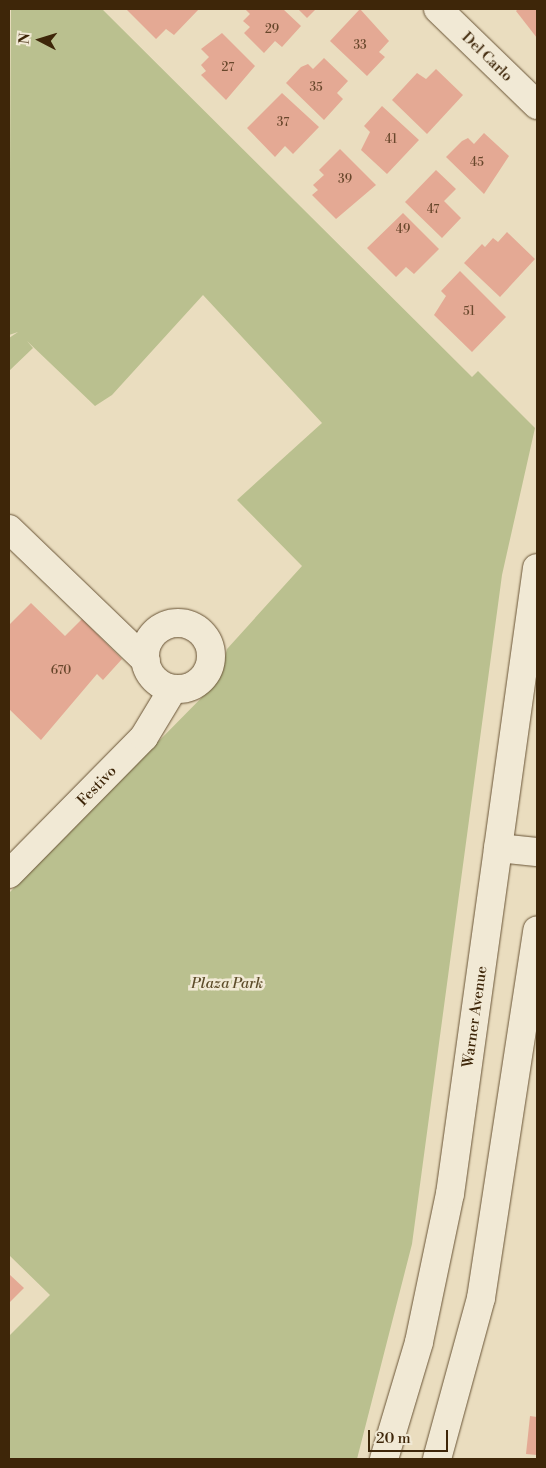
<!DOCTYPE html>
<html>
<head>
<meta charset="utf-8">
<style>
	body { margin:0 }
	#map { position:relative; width:546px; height:1468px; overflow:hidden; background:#eaddbf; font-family:"Libre Bodoni",serif }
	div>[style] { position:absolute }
	.green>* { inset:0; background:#bac08f }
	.building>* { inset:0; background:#e4a994 }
	.roads { filter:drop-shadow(0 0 1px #695436) drop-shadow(0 0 1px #695436) }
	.minor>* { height:28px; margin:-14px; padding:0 14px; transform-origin:14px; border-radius:14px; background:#f1e9d5 }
	.minor>.ring { margin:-14px; padding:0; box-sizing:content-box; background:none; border:28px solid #f1e9d5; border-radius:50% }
	span { translate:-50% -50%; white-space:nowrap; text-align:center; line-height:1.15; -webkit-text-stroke:5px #f1e9d5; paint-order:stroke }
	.number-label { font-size:12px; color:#68472c }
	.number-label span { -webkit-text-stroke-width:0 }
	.street-label { font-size:15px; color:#3e2609 }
	.park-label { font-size:15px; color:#5d4c2a; font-style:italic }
	.frame { position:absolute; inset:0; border:10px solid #3e2609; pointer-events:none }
	.north { position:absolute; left:15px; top:15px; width:50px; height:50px; -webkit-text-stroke:4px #f1e9d5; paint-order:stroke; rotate:275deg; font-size:14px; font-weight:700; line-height:20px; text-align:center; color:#3e2609 }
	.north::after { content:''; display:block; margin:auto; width:18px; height:22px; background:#3e2609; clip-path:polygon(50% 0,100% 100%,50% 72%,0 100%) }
	.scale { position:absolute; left:368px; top:1430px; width:80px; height:22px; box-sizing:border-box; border:2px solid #3e2609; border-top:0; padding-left:6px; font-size:15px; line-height:18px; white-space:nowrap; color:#3e2609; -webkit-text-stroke:4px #f1e9d5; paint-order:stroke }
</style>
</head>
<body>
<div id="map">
	<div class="green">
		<div style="clip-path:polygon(11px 9px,102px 9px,472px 377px,478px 371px,535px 428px,502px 575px,412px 1244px,357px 1459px,9px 1459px,9px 1336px,50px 1295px,9px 1255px,9px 893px,219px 680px,227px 649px,302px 566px,237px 500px,322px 423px,203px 295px,112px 395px,95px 406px,27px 341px,33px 348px,9px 371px,9px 338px,18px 332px,9px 335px)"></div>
	</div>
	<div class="building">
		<div style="clip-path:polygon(199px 9px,174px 35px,166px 29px,156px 39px,127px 10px)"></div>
		<div style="clip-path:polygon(245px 9px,283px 9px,301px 26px,282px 47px,275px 41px,264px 53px,244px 33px,250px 27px,243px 21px,250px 14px)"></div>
		<div style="clip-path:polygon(298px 9px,316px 9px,307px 18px)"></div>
		<div style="clip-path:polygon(360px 9px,389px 41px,379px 52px,385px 57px,367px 76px,330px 41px)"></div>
		<div style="clip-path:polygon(518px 9px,537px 9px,537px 38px,516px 11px)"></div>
		<div style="clip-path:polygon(222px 33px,255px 66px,226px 100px,201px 75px,206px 71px,201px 65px,209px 57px,201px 49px)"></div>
		<div style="clip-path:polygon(324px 58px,348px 81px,337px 93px,343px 99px,324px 120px,286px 83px,301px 67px,308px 64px,313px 69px)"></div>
		<div style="clip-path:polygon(436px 69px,463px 95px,427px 134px,392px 100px,417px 73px,426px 79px)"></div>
		<div style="clip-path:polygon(282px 93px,319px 127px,293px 154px,285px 146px,275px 157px,247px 128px)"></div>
		<div style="clip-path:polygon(382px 106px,419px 140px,387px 174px,361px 150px,370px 132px,364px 126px)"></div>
		<div style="clip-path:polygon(484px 133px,509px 156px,484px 194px,446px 157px,462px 141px,468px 138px,474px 144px)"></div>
		<div style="clip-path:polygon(340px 149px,376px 185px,336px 219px,312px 195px,318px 190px,313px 185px,324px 175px,319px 170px)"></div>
		<div style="clip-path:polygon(436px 170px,456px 189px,444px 201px,461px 218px,442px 238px,405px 202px)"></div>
		<div style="clip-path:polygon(403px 213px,439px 249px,414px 274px,406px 267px,396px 277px,367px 248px)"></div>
		<div style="clip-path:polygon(507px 232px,535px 259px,500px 297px,464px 263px,482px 244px,485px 247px,493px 238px,498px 242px)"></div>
		<div style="clip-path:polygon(460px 271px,506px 317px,472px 352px,434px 315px,446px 296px,441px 291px)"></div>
		<div style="clip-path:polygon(31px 603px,65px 636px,82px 619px,122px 659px,103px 680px,97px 674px,41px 740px,9px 709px,9px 625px)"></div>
		<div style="clip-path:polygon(9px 1274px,24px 1288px,9px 1303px)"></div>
		<div style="clip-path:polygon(530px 1416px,537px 1417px,537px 1455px,526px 1454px)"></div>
	</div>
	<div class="roads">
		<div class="minor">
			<div style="left:438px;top:9px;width:138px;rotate:44.1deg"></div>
			<div style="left:9px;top:529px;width:190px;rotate:43.9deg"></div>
			<div class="ring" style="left:145px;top:623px;width:38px;height:38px"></div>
			<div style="left:498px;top:848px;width:39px;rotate:6deg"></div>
			<div style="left:9px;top:874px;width:192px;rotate:-45.4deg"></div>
			<div style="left:144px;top:737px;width:56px;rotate:-58.9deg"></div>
			<div style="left:384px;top:1459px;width:122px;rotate:-73.3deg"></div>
			<div style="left:419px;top:1342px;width:151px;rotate:-78.2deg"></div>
			<div style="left:450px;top:1194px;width:632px;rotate:-82.09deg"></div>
			<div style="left:437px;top:1459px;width:167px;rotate:-74.7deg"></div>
			<div style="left:481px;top:1298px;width:372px;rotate:-81.3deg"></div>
		</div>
	</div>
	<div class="number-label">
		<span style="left:272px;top:30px">29</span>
		<span style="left:360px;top:46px">33</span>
		<span style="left:228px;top:68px">27</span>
		<span style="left:316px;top:88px">35</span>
		<span style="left:283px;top:123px">37</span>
		<span style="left:391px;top:140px">41</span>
		<span style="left:477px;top:163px">45</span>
		<span style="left:345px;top:180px">39</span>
		<span style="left:433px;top:210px">47</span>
		<span style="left:403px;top:230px">49</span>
		<span style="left:469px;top:312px">51</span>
		<span style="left:61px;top:671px">670</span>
	</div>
	<div class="street-label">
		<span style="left:487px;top:57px;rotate:44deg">Del Carlo</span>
		<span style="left:97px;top:786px;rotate:-46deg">Festivo</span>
		<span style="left:475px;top:1017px;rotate:-82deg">Warner Avenue</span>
	</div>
	<div class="park-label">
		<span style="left:227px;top:984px">Plaza Park</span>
	</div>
	<div class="frame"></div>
	<div class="north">N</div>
	<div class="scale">20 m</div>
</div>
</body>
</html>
